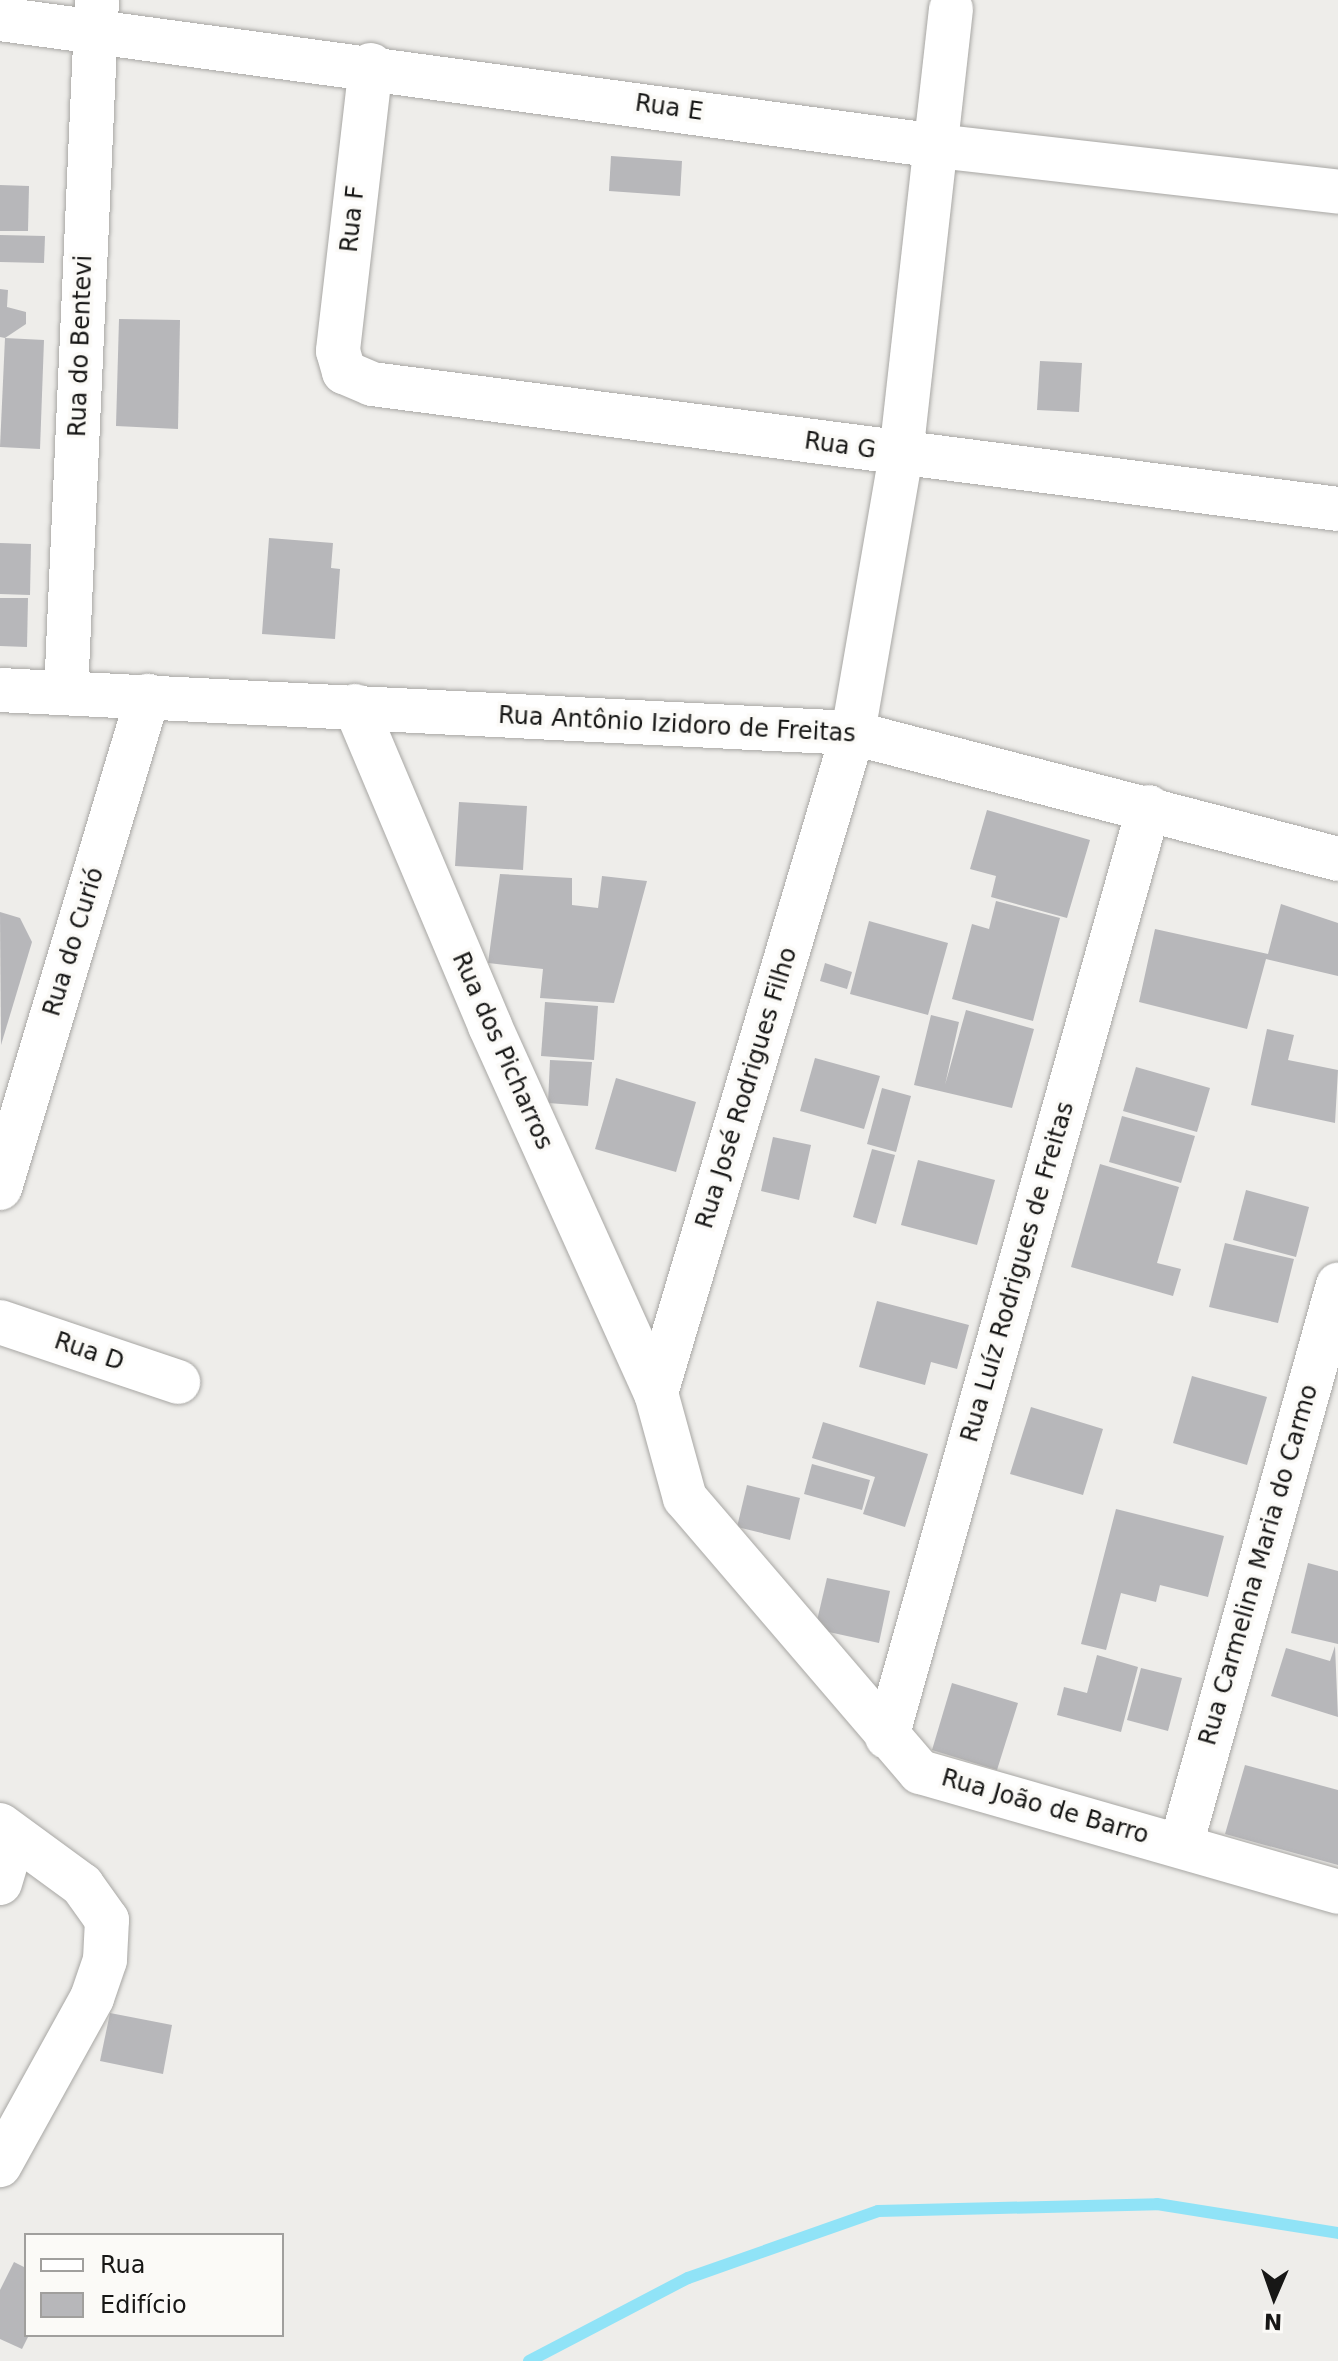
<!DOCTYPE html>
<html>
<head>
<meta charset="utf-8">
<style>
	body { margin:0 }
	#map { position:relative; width:1338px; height:2361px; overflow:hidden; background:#eeedea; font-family:"DejaVu Sans",sans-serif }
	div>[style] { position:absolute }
	.stream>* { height:12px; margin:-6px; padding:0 6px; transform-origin:6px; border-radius:6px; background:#90e3f7 }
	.building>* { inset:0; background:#b7b7ba }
	.roads { filter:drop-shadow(0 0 2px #a8a7a4) drop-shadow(0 0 2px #a8a7a4) }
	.street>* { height:44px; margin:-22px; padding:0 22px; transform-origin:22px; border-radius:22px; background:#fff }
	span { translate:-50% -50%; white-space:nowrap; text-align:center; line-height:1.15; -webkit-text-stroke:7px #fbfaf7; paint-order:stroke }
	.street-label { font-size:24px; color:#171716 }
	.legend { position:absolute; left:24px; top:2233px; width:260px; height:104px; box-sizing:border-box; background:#fbfaf7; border:2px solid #a09f9d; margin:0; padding:10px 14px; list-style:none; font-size:24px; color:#171716 }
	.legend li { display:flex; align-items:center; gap:16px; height:40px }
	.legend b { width:40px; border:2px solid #a09f9d }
	.north { position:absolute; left:1234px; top:2257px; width:80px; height:80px; -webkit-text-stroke:6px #fbfaf7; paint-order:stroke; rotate:182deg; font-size:22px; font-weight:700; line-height:32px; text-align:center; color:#171716 }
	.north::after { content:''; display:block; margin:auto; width:28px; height:36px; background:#171716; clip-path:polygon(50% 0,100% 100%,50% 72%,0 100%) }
</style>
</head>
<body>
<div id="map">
	<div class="stream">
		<div style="left:529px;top:2361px;width:179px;rotate:-27.6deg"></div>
		<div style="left:688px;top:2278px;width:201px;rotate:-19.4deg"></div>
		<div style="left:878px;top:2211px;width:279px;rotate:-1.4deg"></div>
		<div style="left:1157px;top:2204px;width:183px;rotate:9.1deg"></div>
	</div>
	<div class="building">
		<div style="clip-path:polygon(611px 156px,682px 161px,680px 196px,609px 191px)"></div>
		<div style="clip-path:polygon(0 185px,29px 186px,28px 231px,0 231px)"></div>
		<div style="clip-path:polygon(0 235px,45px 236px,44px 263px,0 262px)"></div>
		<div style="clip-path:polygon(0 289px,8px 290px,7px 307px,26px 312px,26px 324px,5px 338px,0 337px)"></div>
		<div style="clip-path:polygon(119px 319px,180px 320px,178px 429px,116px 426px)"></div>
		<div style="clip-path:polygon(5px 338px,44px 340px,40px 449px,0 447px)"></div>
		<div style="clip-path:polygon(1040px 361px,1082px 363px,1079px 412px,1037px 410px)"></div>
		<div style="clip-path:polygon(269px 538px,333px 543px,331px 568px,340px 569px,335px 639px,262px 634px)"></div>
		<div style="clip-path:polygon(0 543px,31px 544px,30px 595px,0 594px)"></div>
		<div style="clip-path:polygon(0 598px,28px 598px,27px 647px,0 646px)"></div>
		<div style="clip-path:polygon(459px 802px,527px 806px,523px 870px,455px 866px)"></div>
		<div style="clip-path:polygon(987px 810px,1090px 840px,1067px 918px,991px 897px,996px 876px,970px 869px)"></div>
		<div style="clip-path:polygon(500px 874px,572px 878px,572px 905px,598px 908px,602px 876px,647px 881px,614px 1003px,540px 998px,543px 969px,488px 963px)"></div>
		<div style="clip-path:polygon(996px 901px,1060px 918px,1033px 1021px,952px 999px,972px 924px,989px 929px)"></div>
		<div style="clip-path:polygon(1281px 904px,1338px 923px,1338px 976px,1266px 959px,1247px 1029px,1139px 1002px,1155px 929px,1268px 954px)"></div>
		<div style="clip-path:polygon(0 912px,20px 918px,32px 942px,1px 1045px)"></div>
		<div style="clip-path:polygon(869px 921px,948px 943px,928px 1015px,850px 994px)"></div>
		<div style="clip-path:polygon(825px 963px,852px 972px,847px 989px,820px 981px)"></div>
		<div style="clip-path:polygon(545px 1002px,598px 1006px,594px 1060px,541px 1056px)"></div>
		<div style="clip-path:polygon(966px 1010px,1034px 1029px,1012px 1108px,914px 1085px,931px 1015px,959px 1022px,945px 1085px)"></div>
		<div style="clip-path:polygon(1267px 1029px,1294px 1035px,1288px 1060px,1338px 1070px,1335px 1123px,1251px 1105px)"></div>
		<div style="clip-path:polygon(815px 1058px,880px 1076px,864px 1129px,800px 1111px)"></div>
		<div style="clip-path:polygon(550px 1060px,592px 1062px,588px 1106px,548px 1103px)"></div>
		<div style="clip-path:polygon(1136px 1067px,1210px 1088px,1197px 1132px,1123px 1111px)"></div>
		<div style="clip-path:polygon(616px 1078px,696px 1102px,676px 1172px,595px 1149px)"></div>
		<div style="clip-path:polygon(882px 1088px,911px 1096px,896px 1152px,867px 1144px)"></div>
		<div style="clip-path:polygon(1122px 1116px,1195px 1136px,1181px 1183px,1109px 1162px)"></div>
		<div style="clip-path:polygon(773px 1137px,811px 1145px,799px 1200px,761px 1191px)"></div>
		<div style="clip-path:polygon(872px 1149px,895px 1155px,876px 1224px,853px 1217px)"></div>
		<div style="clip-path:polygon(918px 1160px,995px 1180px,977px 1245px,901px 1225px)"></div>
		<div style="clip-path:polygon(1100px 1164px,1179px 1187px,1157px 1263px,1181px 1269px,1173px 1296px,1071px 1267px)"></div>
		<div style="clip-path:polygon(1246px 1190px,1309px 1207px,1296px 1257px,1233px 1240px)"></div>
		<div style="clip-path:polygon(1225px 1243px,1294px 1259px,1278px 1323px,1209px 1307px)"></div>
		<div style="clip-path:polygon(877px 1301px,969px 1325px,957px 1369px,931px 1362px,925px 1385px,859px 1367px)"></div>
		<div style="clip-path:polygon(1192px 1376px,1267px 1397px,1247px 1465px,1173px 1443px)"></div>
		<div style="clip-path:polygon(1031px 1407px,1103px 1429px,1083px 1495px,1010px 1474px)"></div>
		<div style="clip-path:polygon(823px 1422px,928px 1454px,905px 1527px,863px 1514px,875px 1477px,812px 1458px)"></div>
		<div style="clip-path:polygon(812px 1464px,870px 1480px,862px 1510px,804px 1494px)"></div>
		<div style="clip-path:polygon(747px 1485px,800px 1498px,790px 1540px,737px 1527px)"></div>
		<div style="clip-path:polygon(1116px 1509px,1224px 1536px,1208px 1597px,1160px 1585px,1156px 1602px,1121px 1593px,1106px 1650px,1081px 1644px)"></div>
		<div style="clip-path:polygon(1308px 1563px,1338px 1571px,1338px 1644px,1291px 1633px)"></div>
		<div style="clip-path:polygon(827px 1578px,890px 1591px,879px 1643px,815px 1629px)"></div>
		<div style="clip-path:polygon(1335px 1646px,1338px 1717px,1271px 1696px,1286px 1648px,1330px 1661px)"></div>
		<div style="clip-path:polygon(1097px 1655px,1138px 1667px,1121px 1732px,1057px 1715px,1064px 1687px,1087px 1693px)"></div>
		<div style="clip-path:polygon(1141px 1668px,1182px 1678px,1168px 1731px,1127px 1720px)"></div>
		<div style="clip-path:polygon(952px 1683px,1018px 1703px,997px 1770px,932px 1750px)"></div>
		<div style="clip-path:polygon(1245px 1765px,1338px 1790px,1338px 1865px,1225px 1834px)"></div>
		<div style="clip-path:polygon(110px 2013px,172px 2025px,163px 2074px,100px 2061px)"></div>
		<div style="clip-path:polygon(14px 2262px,26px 2268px,29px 2335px,22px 2349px,0 2339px,0 2290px)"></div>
	</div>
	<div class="roads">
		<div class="street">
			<div style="left:951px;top:9px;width:449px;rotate:96.4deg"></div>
			<div style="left:901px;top:455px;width:282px;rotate:99.8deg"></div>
			<div style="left:853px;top:733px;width:689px;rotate:106.62deg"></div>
			<div style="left:656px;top:1393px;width:109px;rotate:74.6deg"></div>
			<div style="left:685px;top:1498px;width:361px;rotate:49.4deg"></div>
			<div style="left:920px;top:1772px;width:435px;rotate:16deg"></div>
			<div style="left:0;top:19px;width:946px;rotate:7.72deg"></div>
			<div style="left:937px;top:146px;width:404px;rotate:6.5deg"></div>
			<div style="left:371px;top:65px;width:288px;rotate:96.6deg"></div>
			<div style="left:338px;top:351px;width:22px;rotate:74deg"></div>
			<div style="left:344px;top:372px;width:30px;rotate:23deg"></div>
			<div style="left:372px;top:384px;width:974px;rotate:7.37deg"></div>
			<div style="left:0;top:690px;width:854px;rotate:2.89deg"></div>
			<div style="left:853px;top:733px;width:501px;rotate:14.56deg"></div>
			<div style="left:66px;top:693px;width:694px;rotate:-87.44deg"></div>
			<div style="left:355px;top:706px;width:347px;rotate:67.1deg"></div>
			<div style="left:490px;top:1026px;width:403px;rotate:65.7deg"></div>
			<div style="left:0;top:1188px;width:514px;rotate:-73.26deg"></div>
			<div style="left:0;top:1322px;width:188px;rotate:18.6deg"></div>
			<div style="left:887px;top:1737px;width:966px;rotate:-74.27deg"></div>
			<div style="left:0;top:1825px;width:102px;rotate:36.2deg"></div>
			<div style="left:82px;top:1885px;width:43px;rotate:54.5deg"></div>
			<div style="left:107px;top:1920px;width:40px;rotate:92.9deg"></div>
			<div style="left:105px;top:1960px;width:40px;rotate:108.9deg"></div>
			<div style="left:92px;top:1998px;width:191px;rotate:118.9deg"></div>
			<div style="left:1181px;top:1845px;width:582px;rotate:-74.34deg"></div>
			<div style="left:0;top:1883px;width:49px;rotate:-73.4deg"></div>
		</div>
	</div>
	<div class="street-label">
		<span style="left:669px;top:108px;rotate:8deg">Rua E</span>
		<span style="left:353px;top:219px;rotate:-84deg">Rua F</span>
		<span style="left:81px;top:346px;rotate:-88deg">Rua do Bentevi</span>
		<span style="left:840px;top:446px;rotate:8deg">Rua G</span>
		<span style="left:677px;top:725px;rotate:3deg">Rua Antônio Izidoro de Freitas</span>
		<span style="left:74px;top:942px;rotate:-73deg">Rua do Curió</span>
		<span style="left:502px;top:1051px;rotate:66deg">Rua dos Picharros</span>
		<span style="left:747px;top:1088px;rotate:-73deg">Rua José Rodrigues Filho</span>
		<span style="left:1018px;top:1272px;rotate:-74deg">Rua Luíz Rodrigues de Freitas</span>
		<span style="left:89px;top:1352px;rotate:19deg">Rua D</span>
		<span style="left:1259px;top:1565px;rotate:-74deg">Rua Carmelina Maria do Carmo</span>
		<span style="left:1045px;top:1807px;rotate:16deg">Rua João de Barro</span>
	</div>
	<ul class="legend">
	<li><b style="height:10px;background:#fff"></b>Rua</li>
	<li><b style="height:22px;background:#b7b7ba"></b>Edifício</li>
	</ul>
	<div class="north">N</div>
</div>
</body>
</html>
